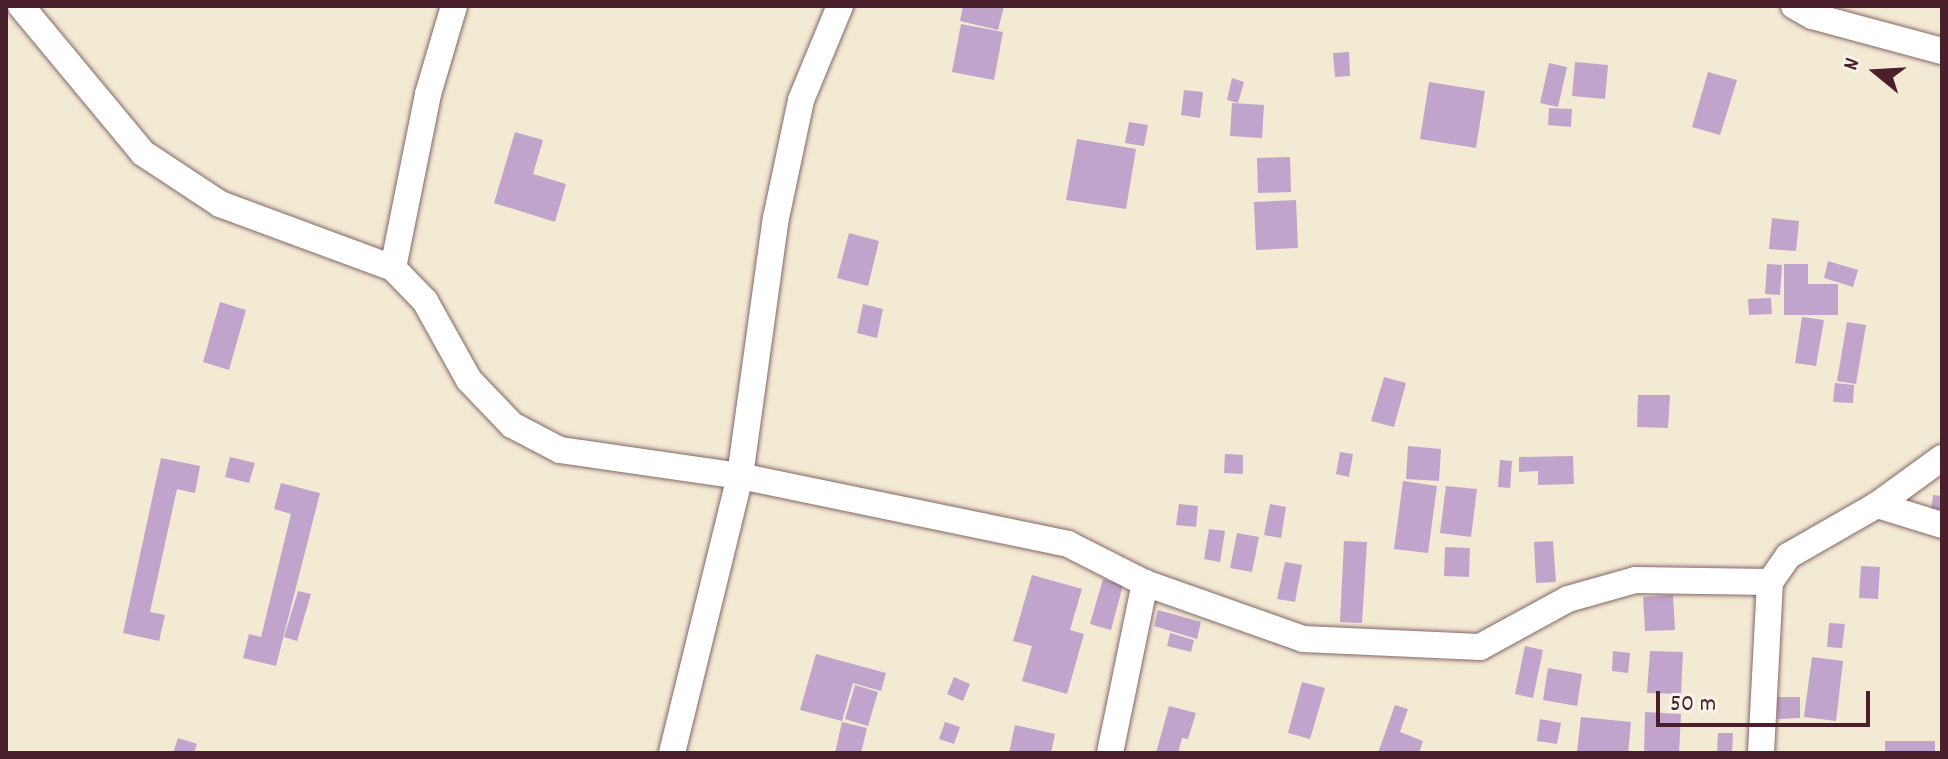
<!DOCTYPE html>
<html>
<head>
<meta charset="utf-8">
<style>
	body { margin:0 }
	#map { position:relative; width:1948px; height:759px; overflow:hidden; background:#f3ead4; font-family:Dekko,sans-serif }
	div>[style] { position:absolute }
	.building>* { inset:0; background:#c0a4cb }
	.roads { filter:drop-shadow(0 0 2px #856666) drop-shadow(0 0 2px #856666) }
	.minor>* { height:26px; margin:-13px; padding:0 13px; transform-origin:13px; border-radius:13px; background:#fff }
	span { translate:-50% -50%; white-space:nowrap; text-align:center; line-height:1.15; -webkit-text-stroke:6px #f7f3e8; paint-order:stroke }
	.frame { position:absolute; inset:0; border:8px solid #4a1f2b; pointer-events:none }
	.north { position:absolute; left:1836px; top:32px; width:80px; height:80px; -webkit-text-stroke:6px #f7f3e8; paint-order:stroke; rotate:288deg; font-size:22px; font-weight:700; line-height:32px; text-align:center; color:#4a1f2b }
	.north::after { content:''; display:block; margin:auto; width:28px; height:36px; background:#4a1f2b; clip-path:polygon(50% 0,100% 100%,50% 72%,0 100%) }
	.scale { position:absolute; left:1656px; top:691px; width:214px; height:36px; box-sizing:border-box; border:4px solid #4a1f2b; border-top:0; padding-left:10px; font-size:24px; line-height:28px; white-space:nowrap; color:#4a1f2b; -webkit-text-stroke:6px #f7f3e8; paint-order:stroke }
</style>
</head>
<body>
<div id="map">
	<div class="building">
		<div style="clip-path:polygon(963px 6px,1004px 6px,998px 30px,960px 21px)"></div>
		<div style="clip-path:polygon(961px 24px,1003px 32px,994px 80px,952px 72px)"></div>
		<div style="clip-path:polygon(1349px 52px,1350px 76px,1335px 77px,1333px 53px)"></div>
		<div style="clip-path:polygon(1575px 62px,1608px 65px,1605px 99px,1572px 96px)"></div>
		<div style="clip-path:polygon(1549px 63px,1567px 67px,1558px 107px,1540px 103px)"></div>
		<div style="clip-path:polygon(1708px 72px,1737px 80px,1720px 135px,1692px 127px)"></div>
		<div style="clip-path:polygon(1232px 78px,1244px 82px,1238px 103px,1227px 100px)"></div>
		<div style="clip-path:polygon(1429px 82px,1485px 91px,1476px 148px,1420px 139px)"></div>
		<div style="clip-path:polygon(1184px 90px,1203px 92px,1200px 118px,1181px 115px)"></div>
		<div style="clip-path:polygon(1232px 103px,1264px 105px,1262px 138px,1230px 136px)"></div>
		<div style="clip-path:polygon(1549px 108px,1572px 109px,1571px 127px,1548px 125px)"></div>
		<div style="clip-path:polygon(1129px 122px,1148px 125px,1144px 146px,1125px 143px)"></div>
		<div style="clip-path:polygon(515px 132px,543px 140px,533px 174px,566px 184px,555px 222px,494px 203px)"></div>
		<div style="clip-path:polygon(1077px 139px,1136px 149px,1126px 209px,1066px 200px)"></div>
		<div style="clip-path:polygon(1290px 157px,1291px 192px,1258px 193px,1257px 158px)"></div>
		<div style="clip-path:polygon(1296px 200px,1298px 248px,1256px 250px,1254px 202px)"></div>
		<div style="clip-path:polygon(1772px 218px,1799px 221px,1796px 251px,1769px 249px)"></div>
		<div style="clip-path:polygon(849px 233px,879px 241px,868px 286px,837px 278px)"></div>
		<div style="clip-path:polygon(1828px 261px,1858px 270px,1853px 287px,1824px 278px)"></div>
		<div style="clip-path:polygon(1767px 264px,1782px 265px,1780px 295px,1765px 294px)"></div>
		<div style="clip-path:polygon(1784px 264px,1808px 264px,1808px 284px,1838px 284px,1838px 315px,1784px 315px)"></div>
		<div style="clip-path:polygon(1771px 298px,1772px 314px,1749px 315px,1748px 299px)"></div>
		<div style="clip-path:polygon(220px 302px,246px 310px,229px 370px,203px 362px)"></div>
		<div style="clip-path:polygon(863px 304px,883px 309px,877px 338px,857px 333px)"></div>
		<div style="clip-path:polygon(1802px 317px,1824px 320px,1816px 366px,1795px 363px)"></div>
		<div style="clip-path:polygon(1847px 322px,1866px 325px,1856px 384px,1837px 381px)"></div>
		<div style="clip-path:polygon(1384px 377px,1406px 383px,1394px 427px,1371px 421px)"></div>
		<div style="clip-path:polygon(1835px 383px,1854px 385px,1853px 403px,1833px 402px)"></div>
		<div style="clip-path:polygon(1638px 395px,1670px 395px,1668px 428px,1637px 427px)"></div>
		<div style="clip-path:polygon(1408px 446px,1441px 449px,1439px 481px,1406px 479px)"></div>
		<div style="clip-path:polygon(1340px 452px,1353px 454px,1349px 477px,1336px 474px)"></div>
		<div style="clip-path:polygon(1225px 454px,1243px 455px,1243px 474px,1224px 473px)"></div>
		<div style="clip-path:polygon(1573px 456px,1574px 484px,1538px 485px,1538px 471px,1519px 472px,1519px 457px)"></div>
		<div style="clip-path:polygon(230px 457px,255px 463px,249px 483px,225px 477px)"></div>
		<div style="clip-path:polygon(161px 458px,200px 466px,195px 493px,177px 489px,150px 612px,165px 615px,159px 641px,123px 633px)"></div>
		<div style="clip-path:polygon(1500px 460px,1512px 461px,1510px 488px,1498px 487px)"></div>
		<div style="clip-path:polygon(1403px 481px,1437px 486px,1428px 553px,1394px 549px)"></div>
		<div style="clip-path:polygon(281px 483px,320px 493px,276px 666px,243px 658px,249px 634px,261px 637px,291px 514px,274px 509px)"></div>
		<div style="clip-path:polygon(1446px 486px,1477px 489px,1471px 537px,1440px 533px)"></div>
		<div style="clip-path:polygon(1933px 495px,1942px 496px,1942px 511px,1931px 510px)"></div>
		<div style="clip-path:polygon(1179px 504px,1198px 506px,1196px 527px,1176px 525px)"></div>
		<div style="clip-path:polygon(1270px 504px,1286px 507px,1281px 538px,1264px 535px)"></div>
		<div style="clip-path:polygon(1209px 529px,1225px 531px,1220px 562px,1204px 559px)"></div>
		<div style="clip-path:polygon(1237px 533px,1259px 537px,1252px 572px,1230px 568px)"></div>
		<div style="clip-path:polygon(1344px 541px,1367px 542px,1362px 623px,1340px 622px)"></div>
		<div style="clip-path:polygon(1553px 541px,1556px 582px,1536px 583px,1534px 542px)"></div>
		<div style="clip-path:polygon(1445px 547px,1470px 548px,1469px 577px,1444px 576px)"></div>
		<div style="clip-path:polygon(1285px 562px,1302px 565px,1295px 602px,1277px 599px)"></div>
		<div style="clip-path:polygon(1861px 566px,1880px 567px,1878px 599px,1859px 598px)"></div>
		<div style="clip-path:polygon(1032px 575px,1082px 589px,1070px 630px,1084px 634px,1067px 694px,1022px 681px,1032px 646px,1013px 641px)"></div>
		<div style="clip-path:polygon(1103px 579px,1123px 585px,1111px 630px,1090px 624px)"></div>
		<div style="clip-path:polygon(298px 591px,311px 594px,297px 641px,284px 637px)"></div>
		<div style="clip-path:polygon(1673px 595px,1675px 630px,1645px 631px,1643px 597px)"></div>
		<div style="clip-path:polygon(1158px 610px,1201px 622px,1197px 639px,1154px 626px)"></div>
		<div style="clip-path:polygon(1829px 623px,1845px 624px,1842px 648px,1827px 647px)"></div>
		<div style="clip-path:polygon(1170px 633px,1194px 640px,1191px 652px,1167px 646px)"></div>
		<div style="clip-path:polygon(1525px 646px,1543px 650px,1533px 698px,1515px 694px)"></div>
		<div style="clip-path:polygon(1613px 651px,1630px 653px,1628px 673px,1612px 671px)"></div>
		<div style="clip-path:polygon(1650px 651px,1683px 652px,1681px 694px,1647px 693px)"></div>
		<div style="clip-path:polygon(816px 654px,886px 673px,881px 691px,853px 683px,842px 721px,800px 710px)"></div>
		<div style="clip-path:polygon(1812px 657px,1843px 661px,1836px 721px,1804px 717px)"></div>
		<div style="clip-path:polygon(1548px 668px,1582px 674px,1577px 706px,1543px 700px)"></div>
		<div style="clip-path:polygon(954px 677px,970px 684px,963px 701px,947px 694px)"></div>
		<div style="clip-path:polygon(1302px 682px,1325px 688px,1310px 739px,1288px 733px)"></div>
		<div style="clip-path:polygon(855px 685px,878px 692px,868px 726px,845px 719px)"></div>
		<div style="clip-path:polygon(1777px 697px,1800px 697px,1800px 718px,1778px 719px)"></div>
		<div style="clip-path:polygon(1395px 705px,1408px 709px,1400px 732px,1423px 741px,1419px 753px,1378px 753px)"></div>
		<div style="clip-path:polygon(1169px 706px,1196px 713px,1188px 739px,1182px 738px,1178px 753px,1156px 753px)"></div>
		<div style="clip-path:polygon(1645px 712px,1681px 714px,1679px 753px,1644px 753px)"></div>
		<div style="clip-path:polygon(1581px 717px,1631px 722px,1628px 753px,1577px 751px)"></div>
		<div style="clip-path:polygon(1540px 719px,1561px 723px,1557px 744px,1537px 741px)"></div>
		<div style="clip-path:polygon(842px 722px,867px 728px,861px 753px,835px 753px)"></div>
		<div style="clip-path:polygon(945px 722px,960px 727px,954px 744px,939px 739px)"></div>
		<div style="clip-path:polygon(1015px 725px,1055px 734px,1051px 753px,1009px 753px)"></div>
		<div style="clip-path:polygon(1718px 733px,1733px 733px,1732px 753px,1717px 753px)"></div>
		<div style="clip-path:polygon(178px 738px,197px 744px,194px 753px,173px 753px)"></div>
		<div style="clip-path:polygon(1885px 741px,1935px 741px,1935px 753px,1885px 753px)"></div>
	</div>
	<div class="roads">
		<div class="minor">
			<div style="left:21px;top:6px;width:191px;rotate:50.3deg"></div>
			<div style="left:143px;top:153px;width:92px;rotate:33.5deg"></div>
			<div style="left:220px;top:204px;width:184px;rotate:20.3deg"></div>
			<div style="left:393px;top:268px;width:46px;rotate:45.9deg"></div>
			<div style="left:425px;top:301px;width:90px;rotate:60.9deg"></div>
			<div style="left:469px;top:380px;width:62px;rotate:46.3deg"></div>
			<div style="left:512px;top:425px;width:54px;rotate:27.5deg"></div>
			<div style="left:560px;top:450px;width:182px;rotate:8.2deg"></div>
			<div style="left:740px;top:476px;width:335px;rotate:11.7deg"></div>
			<div style="left:1068px;top:544px;width:86px;rotate:26.9deg"></div>
			<div style="left:1145px;top:583px;width:168px;rotate:19.5deg"></div>
			<div style="left:1303px;top:639px;width:177px;rotate:2.6deg"></div>
			<div style="left:1480px;top:647px;width:100px;rotate:-28.6deg"></div>
			<div style="left:1568px;top:599px;width:70px;rotate:-15.8deg"></div>
			<div style="left:1635px;top:580px;width:135px;rotate:0.8deg"></div>
			<div style="left:1794px;top:6px;width:21px;rotate:29deg"></div>
			<div style="left:1812px;top:16px;width:135px;rotate:15.1deg"></div>
			<div style="left:393px;top:268px;width:177px;rotate:-78.6deg"></div>
			<div style="left:428px;top:94px;width:92px;rotate:-73.5deg"></div>
			<div style="left:1877px;top:505px;width:68px;rotate:17.1deg"></div>
			<div style="left:672px;top:753px;width:285px;rotate:-76.2deg"></div>
			<div style="left:740px;top:476px;width:260px;rotate:-82.1deg"></div>
			<div style="left:776px;top:218px;width:121px;rotate:-78deg"></div>
			<div style="left:801px;top:100px;width:102px;rotate:-67.5deg"></div>
			<div style="left:1110px;top:753px;width:174px;rotate:-78.4deg"></div>
			<div style="left:1761px;top:753px;width:171px;rotate:-87deg"></div>
			<div style="left:1770px;top:582px;width:32px;rotate:-55deg"></div>
			<div style="left:1788px;top:556px;width:103px;rotate:-29.8deg"></div>
			<div style="left:1877px;top:505px;width:80px;rotate:-35.9deg"></div>
		</div>
	</div>
	<div class="frame"></div>
	<div class="north">N</div>
	<div class="scale">50 m</div>
</div>
</body>
</html>
